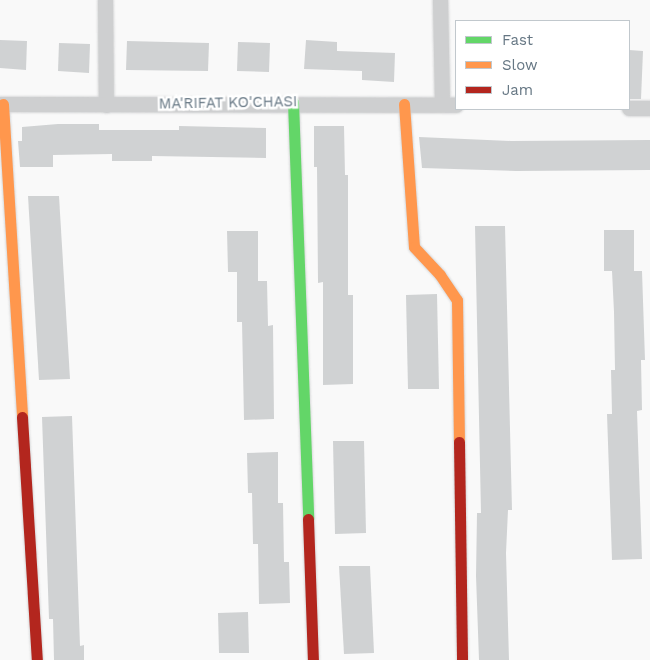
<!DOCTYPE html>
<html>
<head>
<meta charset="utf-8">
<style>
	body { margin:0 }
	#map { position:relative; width:650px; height:660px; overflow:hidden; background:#f9f9f9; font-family:"Work Sans",sans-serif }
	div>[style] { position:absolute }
	.building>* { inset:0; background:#d0d2d3 }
	.roads { filter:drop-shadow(0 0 1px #d5d6d7) drop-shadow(0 0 1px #d5d6d7) }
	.street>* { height:15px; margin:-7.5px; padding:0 7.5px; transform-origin:7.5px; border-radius:7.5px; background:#cecfd0 }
	.fast>* { height:11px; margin:-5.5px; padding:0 5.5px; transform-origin:5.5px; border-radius:5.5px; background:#63d668 }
	.slow>* { height:11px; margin:-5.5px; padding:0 5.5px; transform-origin:5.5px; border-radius:5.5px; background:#ff974d }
	.jam>* { height:11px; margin:-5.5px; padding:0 5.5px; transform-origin:5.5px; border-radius:5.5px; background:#b3261e }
	span { translate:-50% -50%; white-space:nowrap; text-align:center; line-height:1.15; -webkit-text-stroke:5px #fff; paint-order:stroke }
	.street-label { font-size:15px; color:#657683 }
	.legend { position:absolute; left:455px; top:20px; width:175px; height:90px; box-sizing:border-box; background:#fff; border:1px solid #c1c8cd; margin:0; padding:6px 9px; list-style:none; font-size:15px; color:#657683 }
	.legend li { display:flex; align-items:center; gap:10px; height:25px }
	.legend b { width:25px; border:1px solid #c1c8cd }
</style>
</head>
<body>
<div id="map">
	<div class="building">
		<div style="clip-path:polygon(0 40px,27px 41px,26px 70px,0 68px)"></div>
		<div style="clip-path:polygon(306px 40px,337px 42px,337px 51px,395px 53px,394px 82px,362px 80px,362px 71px,304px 69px)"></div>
		<div style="clip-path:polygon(127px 41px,209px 43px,208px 71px,126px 70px)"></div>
		<div style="clip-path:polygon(238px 42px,270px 43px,269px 72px,237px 71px)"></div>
		<div style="clip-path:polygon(59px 43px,90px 44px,89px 73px,58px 71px)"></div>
		<div style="clip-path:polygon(629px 50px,643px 51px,641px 99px,629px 99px)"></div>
		<div style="clip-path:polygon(58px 124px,99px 124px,99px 130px,179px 130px,179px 126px,266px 128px,266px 158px,152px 156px,152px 161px,112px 161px,112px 154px,53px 155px,53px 167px,20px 167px,18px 141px,22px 141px,22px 127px)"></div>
		<div style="clip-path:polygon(314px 126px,344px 126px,345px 175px,348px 175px,348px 295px,353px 295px,353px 384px,323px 385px,323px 282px,318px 283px,317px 167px,314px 167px)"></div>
		<div style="clip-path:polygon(419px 137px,511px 141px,650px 140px,650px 170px,516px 171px,422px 168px)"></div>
		<div style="clip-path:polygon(28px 196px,59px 196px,70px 379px,39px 380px)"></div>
		<div style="clip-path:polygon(475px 226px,505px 226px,512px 510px,508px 510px,506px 553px,509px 660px,479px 660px,476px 576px,477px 513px,481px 513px)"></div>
		<div style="clip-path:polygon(604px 230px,634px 230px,634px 271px,642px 271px,645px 360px,641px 360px,642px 410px,637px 411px,642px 559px,612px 560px,607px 414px,612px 414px,611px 370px,615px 370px,614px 312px,612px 271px,604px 271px)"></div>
		<div style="clip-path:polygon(227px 231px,258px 231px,258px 281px,267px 281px,268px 326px,273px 325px,274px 419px,244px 420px,242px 322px,237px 322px,237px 272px,228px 272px)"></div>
		<div style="clip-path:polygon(437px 294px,439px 389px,408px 389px,406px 295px)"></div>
		<div style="clip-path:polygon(72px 416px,80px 646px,84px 645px,84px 660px,54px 660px,53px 619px,49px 619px,42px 417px)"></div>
		<div style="clip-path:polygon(333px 441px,364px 441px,366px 533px,335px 534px)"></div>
		<div style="clip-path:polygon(278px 452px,278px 503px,283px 503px,284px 562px,289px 562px,290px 603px,259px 604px,258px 544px,253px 544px,252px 493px,248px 493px,247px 453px)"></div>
		<div style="clip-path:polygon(339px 566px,370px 566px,374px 653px,344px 654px)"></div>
		<div style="clip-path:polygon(248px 612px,249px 653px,219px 653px,218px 613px)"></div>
	</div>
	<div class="roads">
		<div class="street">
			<div style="left:105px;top:0;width:105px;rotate:89.5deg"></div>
			<div style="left:440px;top:0;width:104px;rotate:88.9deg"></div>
			<div style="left:0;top:104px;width:456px;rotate:0.1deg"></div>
			<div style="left:629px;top:108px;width:21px"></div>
		</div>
		<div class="fast">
			<div style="left:293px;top:102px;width:417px;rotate:87.9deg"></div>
		</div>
		<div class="slow">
			<div style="left:3px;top:104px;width:314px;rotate:86.5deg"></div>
			<div style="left:404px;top:104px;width:143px;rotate:86deg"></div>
			<div style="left:414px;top:247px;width:38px;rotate:47deg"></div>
			<div style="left:440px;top:275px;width:30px;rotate:56deg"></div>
			<div style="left:457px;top:300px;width:142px;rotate:89.2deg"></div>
		</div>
		<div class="jam">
			<div style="left:22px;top:417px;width:243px;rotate:86.5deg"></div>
			<div style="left:459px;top:442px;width:218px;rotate:89.2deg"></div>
			<div style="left:308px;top:519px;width:141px;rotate:88deg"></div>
		</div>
	</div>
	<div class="street-label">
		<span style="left:228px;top:103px;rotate:-1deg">MA'RIFAT KO'CHASI</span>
	</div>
	<ul class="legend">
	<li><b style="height:6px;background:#63d668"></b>Fast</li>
	<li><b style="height:6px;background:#ff974d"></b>Slow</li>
	<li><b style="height:6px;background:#b3261e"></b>Jam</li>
	</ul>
</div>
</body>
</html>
